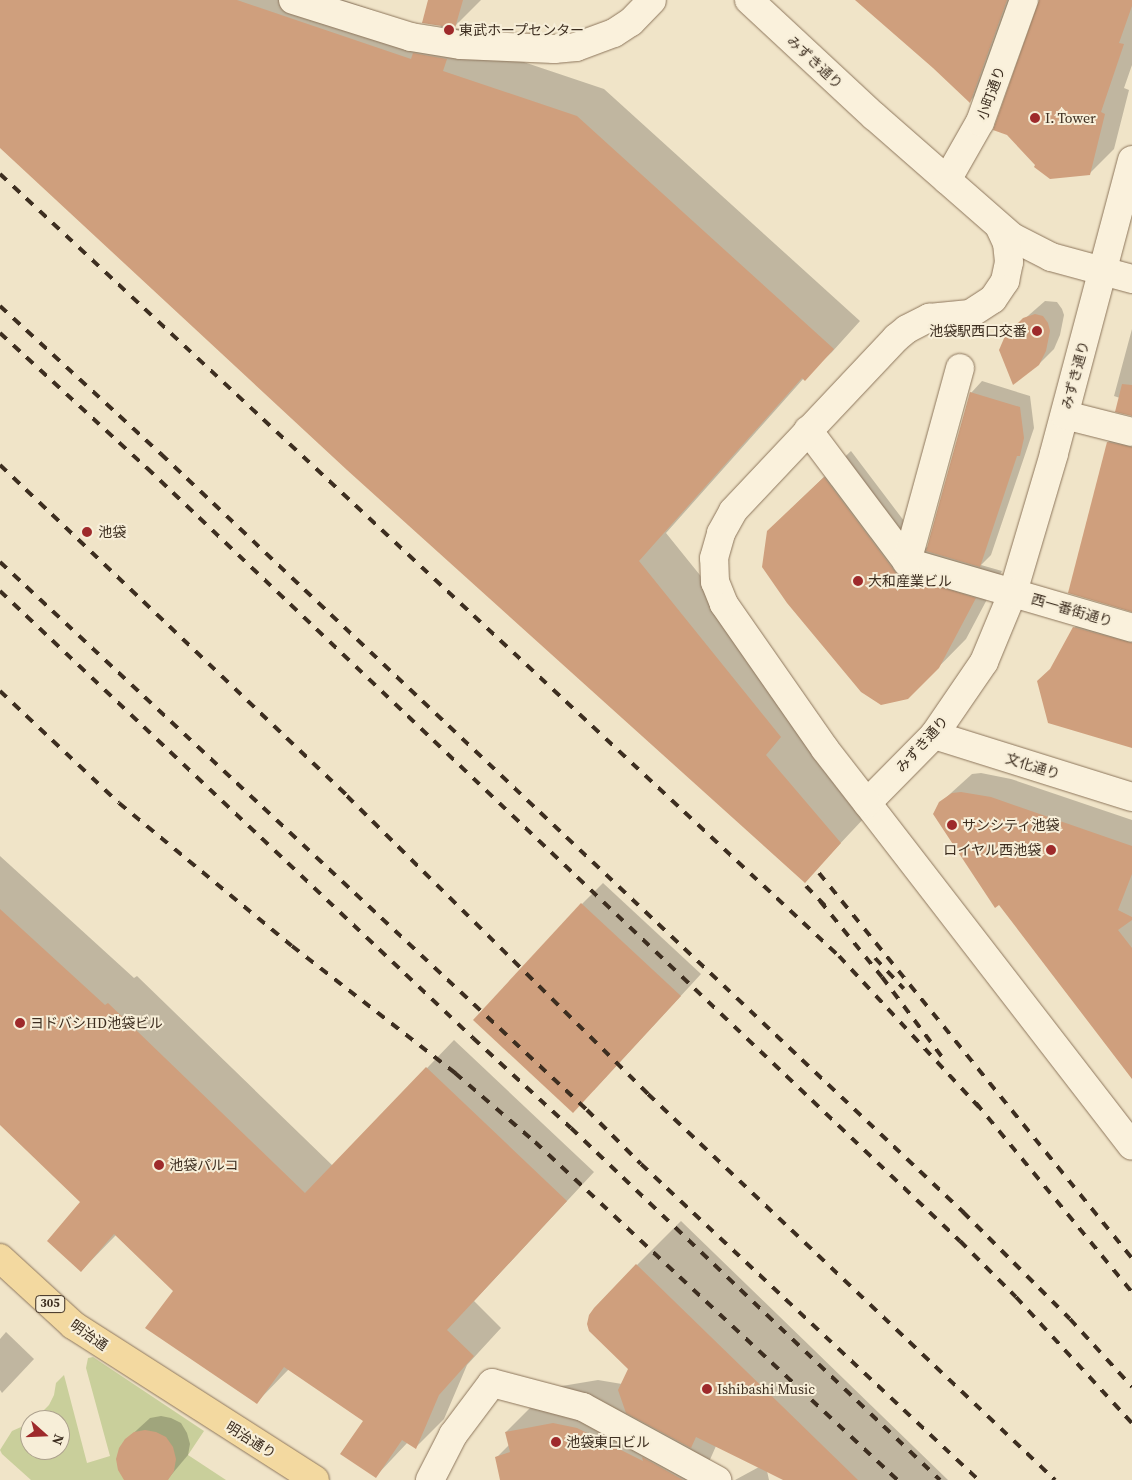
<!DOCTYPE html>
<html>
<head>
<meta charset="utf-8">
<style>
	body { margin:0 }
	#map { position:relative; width:1132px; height:1480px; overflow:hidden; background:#f0e4c8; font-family:"Source Serif 4","Noto Sans JP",serif }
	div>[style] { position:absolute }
	.green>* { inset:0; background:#c9cf9b }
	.shadow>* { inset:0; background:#0003 }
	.building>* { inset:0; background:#cf9f7d }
	.roads { filter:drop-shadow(0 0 1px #8d765c) drop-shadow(0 0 1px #8d765c) }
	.minor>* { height:28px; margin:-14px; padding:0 14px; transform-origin:14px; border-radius:14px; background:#faf1dc }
	.major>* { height:28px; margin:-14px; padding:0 14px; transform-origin:14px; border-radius:14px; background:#f3d9a0 }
	.rail>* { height:4px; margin-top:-2px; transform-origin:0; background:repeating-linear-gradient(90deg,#3d2e20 0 9px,transparent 0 18px) }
	.dots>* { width:14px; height:14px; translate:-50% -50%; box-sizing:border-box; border:2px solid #f7eed8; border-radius:50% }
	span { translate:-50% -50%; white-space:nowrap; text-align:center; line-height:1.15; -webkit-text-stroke:4px #f7eed8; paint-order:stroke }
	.shield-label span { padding:1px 4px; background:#f7eed8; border:1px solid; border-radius:4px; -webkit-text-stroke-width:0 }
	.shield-label { font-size:12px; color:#3d2e20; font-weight:700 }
	.poi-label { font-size:14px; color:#3d2e20 }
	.left { translate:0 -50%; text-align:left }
	.right { translate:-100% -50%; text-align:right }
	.street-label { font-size:14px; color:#3d2e20 }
	.north { position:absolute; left:20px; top:1410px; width:50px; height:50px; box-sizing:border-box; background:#f7eed8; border:1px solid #ada18e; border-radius:50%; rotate:110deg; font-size:14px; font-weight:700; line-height:20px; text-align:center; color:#3d2e20 }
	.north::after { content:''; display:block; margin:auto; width:18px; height:22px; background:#9e2a2b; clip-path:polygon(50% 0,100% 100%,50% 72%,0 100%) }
</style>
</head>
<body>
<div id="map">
	<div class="green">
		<div style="clip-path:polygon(93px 1357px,204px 1431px,188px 1455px,226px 1480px,31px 1480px,2px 1454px,0 1450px,12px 1431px,30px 1423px,30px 1450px,60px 1450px,60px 1420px,34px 1420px,49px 1405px,54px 1395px,56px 1383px,64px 1375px,87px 1463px,110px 1456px,86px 1368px,88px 1358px)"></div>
	</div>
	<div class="shadow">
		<div style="clip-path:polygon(0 0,343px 0,436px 32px,442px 25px,430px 0,481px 0,453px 28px,473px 31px,470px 44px,604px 89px,860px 321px,832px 352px,804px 378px,666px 533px,808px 709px,867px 815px,805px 881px,0 146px)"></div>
		<div style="clip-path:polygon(869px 0,1022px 0,994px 77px,970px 101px)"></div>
		<div style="clip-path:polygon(1040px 0,1132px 0,1132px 65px,1124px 88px,1129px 90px,1114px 149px,1090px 173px)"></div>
		<div style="clip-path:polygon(1045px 301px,1057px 302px,1062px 309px,1064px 315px,1060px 335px,1054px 349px,1039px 364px,1021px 322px)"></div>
		<div style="clip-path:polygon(1132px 329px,1132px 416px,1120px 398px,1114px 396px)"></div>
		<div style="clip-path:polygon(982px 381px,1030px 396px,1034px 428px,991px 555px,981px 565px,1002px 571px,966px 639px,908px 698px,796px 504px,851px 451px,923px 546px,928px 548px,971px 393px)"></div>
		<div style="clip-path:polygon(1128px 423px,1132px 424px,1132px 610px,1108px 442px)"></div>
		<div style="clip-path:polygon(1094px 608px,1132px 620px,1132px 746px,1053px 667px,1074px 628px)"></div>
		<div style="clip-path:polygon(981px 773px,1011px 779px,1132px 820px,1132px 1077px,940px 803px,972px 774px)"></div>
		<div style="clip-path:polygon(0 856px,134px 978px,137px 976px,333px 1166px,454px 1040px,594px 1172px,474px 1301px,501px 1328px,467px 1365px,444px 1419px,416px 1447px,408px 1442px,376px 1476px,365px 1420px,289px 1369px,257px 1402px,174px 1291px,116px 1235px,81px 1271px,82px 1202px,0 1123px)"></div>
		<div style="clip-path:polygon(603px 883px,701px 974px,594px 1090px,582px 904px)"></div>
		<div style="clip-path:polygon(681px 1221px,948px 1480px,786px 1480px,767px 1471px,769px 1480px,735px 1480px,759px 1467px,716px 1446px,701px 1480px,501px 1480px,496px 1458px,509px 1445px,506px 1432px,550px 1388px,598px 1380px,622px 1384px,629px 1368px,637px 1265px)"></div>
		<div style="clip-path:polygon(6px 1332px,34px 1359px,2px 1393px,0 1390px,0 1339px)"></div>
		<div style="clip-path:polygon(161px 1416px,171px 1418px,181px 1423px,187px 1433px,190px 1444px,188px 1455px,167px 1480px,126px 1480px,126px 1440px,150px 1418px)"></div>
	</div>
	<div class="building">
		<div style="clip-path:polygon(0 0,237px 0,411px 59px,413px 53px,447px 59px,443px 71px,577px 116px,834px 349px,805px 381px,802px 378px,639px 561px,781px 737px,766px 755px,841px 843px,805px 883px,347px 470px,0 148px)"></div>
		<div style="clip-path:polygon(428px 0,463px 0,455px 28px,422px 23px)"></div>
		<div style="clip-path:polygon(855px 0,1007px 0,970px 103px,933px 68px)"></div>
		<div style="clip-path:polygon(1039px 0,1132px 0,1132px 6px,1119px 43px,1124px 44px,1101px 112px,1105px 114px,1090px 175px,1050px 179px,1034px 167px,1035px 165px,1007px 135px,993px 130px)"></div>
		<div style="clip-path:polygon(1035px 314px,1043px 316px,1048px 323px,1050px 331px,1046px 351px,1039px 365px,1013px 385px,999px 350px,1005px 336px,1023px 318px)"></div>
		<div style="clip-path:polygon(1122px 384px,1132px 385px,1132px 416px,1115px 412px)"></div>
		<div style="clip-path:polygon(970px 392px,1020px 407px,1024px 438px,1020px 456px,1017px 456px,980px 567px,926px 551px)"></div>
		<div style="clip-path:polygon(1107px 442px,1132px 447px,1132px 612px,1068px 593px)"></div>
		<div style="clip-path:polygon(824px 477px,896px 573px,976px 598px,939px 668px,908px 699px,881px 705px,861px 692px,787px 603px,762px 567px,767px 531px)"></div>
		<div style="clip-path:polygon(1073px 627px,1132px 643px,1132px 748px,1048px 723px,1037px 681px,1050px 669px)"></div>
		<div style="clip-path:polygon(961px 792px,991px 797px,1132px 846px,1132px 874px,1118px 910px,1132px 917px,1132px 920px,1118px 930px,1132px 948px,1132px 1079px,999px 905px,995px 908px,933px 814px,939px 802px,952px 793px)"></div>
		<div style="clip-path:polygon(581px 903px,681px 996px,573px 1113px,473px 1020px)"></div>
		<div style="clip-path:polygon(0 909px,105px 1005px,108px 1003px,305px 1193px,426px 1067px,567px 1201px,447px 1330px,474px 1356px,439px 1395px,416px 1449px,402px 1440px,376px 1478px,340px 1454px,363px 1421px,284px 1367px,257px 1404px,145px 1328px,173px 1291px,114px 1234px,81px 1272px,47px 1241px,80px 1202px,0 1125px)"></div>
		<div style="clip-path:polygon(636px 1264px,858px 1480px,783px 1480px,696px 1437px,691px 1448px,626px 1413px,618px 1390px,628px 1369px,589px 1331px,587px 1324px,589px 1315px,594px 1308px)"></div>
		<div style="clip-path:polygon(553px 1423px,577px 1428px,643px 1461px,642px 1457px,683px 1480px,500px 1480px,495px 1457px,510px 1452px,505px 1432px)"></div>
		<div style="clip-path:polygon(145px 1430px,156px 1432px,166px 1437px,173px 1447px,176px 1459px,174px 1471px,168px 1480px,124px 1480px,118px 1470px,116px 1459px,119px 1448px,125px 1439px,134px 1432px)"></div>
	</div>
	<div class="roads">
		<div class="minor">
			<div style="left:293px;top:0;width:124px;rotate:17.4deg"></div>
			<div style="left:411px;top:37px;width:51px;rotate:9.1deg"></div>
			<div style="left:461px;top:45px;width:93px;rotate:2.5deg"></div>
			<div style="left:554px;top:49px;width:22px;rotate:-5deg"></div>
			<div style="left:576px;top:47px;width:40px;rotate:-20.2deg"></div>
			<div style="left:614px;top:33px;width:20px;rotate:-33deg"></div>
			<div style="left:631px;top:22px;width:30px;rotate:-46deg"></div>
			<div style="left:749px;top:0;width:171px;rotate:42.9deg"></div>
			<div style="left:874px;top:116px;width:184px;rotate:41.2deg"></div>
			<div style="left:1012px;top:237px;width:44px;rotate:27.1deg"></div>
			<div style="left:1051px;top:257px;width:84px;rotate:15.2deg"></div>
			<div style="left:1132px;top:160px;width:304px;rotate:104.9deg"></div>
			<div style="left:1054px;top:454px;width:144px;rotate:106.5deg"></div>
			<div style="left:1013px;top:592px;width:76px;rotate:112.5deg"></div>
			<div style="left:984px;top:662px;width:88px;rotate:124.4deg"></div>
			<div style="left:934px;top:735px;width:95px;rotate:134.6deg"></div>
			<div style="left:867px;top:803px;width:433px;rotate:52.3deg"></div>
			<div style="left:947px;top:180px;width:67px;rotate:-60.4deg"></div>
			<div style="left:980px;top:122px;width:130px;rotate:-70.2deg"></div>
			<div style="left:1065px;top:415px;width:69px;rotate:14.2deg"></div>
			<div style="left:808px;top:430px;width:165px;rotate:53.1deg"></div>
			<div style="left:907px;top:562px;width:234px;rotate:16.3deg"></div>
			<div style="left:907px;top:562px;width:201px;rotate:-74.7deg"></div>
			<div style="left:934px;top:735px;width:207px;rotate:17.4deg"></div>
			<div style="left:867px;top:803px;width:68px;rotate:-127.9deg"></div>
			<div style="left:825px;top:749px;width:177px;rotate:-124.9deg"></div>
			<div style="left:724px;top:604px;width:24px;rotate:-112deg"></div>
			<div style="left:715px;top:582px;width:24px;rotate:-92deg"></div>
			<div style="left:714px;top:558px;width:26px;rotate:-74deg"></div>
			<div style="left:721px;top:533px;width:25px;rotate:-61deg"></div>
			<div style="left:733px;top:511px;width:238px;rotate:-46.7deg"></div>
			<div style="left:896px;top:338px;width:14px;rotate:-39deg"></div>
			<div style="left:907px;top:329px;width:25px;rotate:-27deg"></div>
			<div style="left:929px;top:318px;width:41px;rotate:-5.6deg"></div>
			<div style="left:970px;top:314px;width:27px;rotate:-33deg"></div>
			<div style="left:993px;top:299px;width:22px;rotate:-56deg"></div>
			<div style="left:1005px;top:281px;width:19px;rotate:-78deg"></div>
			<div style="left:1009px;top:262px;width:19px;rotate:-96deg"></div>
			<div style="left:1007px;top:243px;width:17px;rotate:-115deg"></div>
			<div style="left:430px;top:1480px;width:51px;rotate:-62.9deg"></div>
			<div style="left:453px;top:1435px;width:65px;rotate:-53.1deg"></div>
			<div style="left:492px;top:1383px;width:94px;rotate:14.8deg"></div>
			<div style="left:583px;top:1407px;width:153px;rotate:28.6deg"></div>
		</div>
		<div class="major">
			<div style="left:0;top:1258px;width:99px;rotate:42.5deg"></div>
			<div style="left:73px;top:1325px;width:287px;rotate:32.6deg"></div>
		</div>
	</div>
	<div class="rail">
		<div style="left:0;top:174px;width:1147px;rotate:42.99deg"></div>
		<div style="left:839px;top:956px;width:206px;rotate:47.2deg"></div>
		<div style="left:0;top:306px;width:219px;rotate:42.6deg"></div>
		<div style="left:161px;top:454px;width:1104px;rotate:43.38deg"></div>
		<div style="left:963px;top:1212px;width:151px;rotate:45deg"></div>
		<div style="left:1070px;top:1319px;width:92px;rotate:47.6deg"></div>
		<div style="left:0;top:333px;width:200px;rotate:42.6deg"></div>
		<div style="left:147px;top:468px;width:1122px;rotate:43.56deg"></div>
		<div style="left:960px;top:1241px;width:79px;rotate:45deg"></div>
		<div style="left:1016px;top:1297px;width:171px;rotate:47.4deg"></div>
		<div style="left:0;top:465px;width:480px;rotate:43.6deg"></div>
		<div style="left:347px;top:796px;width:424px;rotate:44.7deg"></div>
		<div style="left:648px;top:1094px;width:561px;rotate:43.48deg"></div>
		<div style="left:0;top:562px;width:803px;rotate:43.03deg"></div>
		<div style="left:587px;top:1110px;width:76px;rotate:45deg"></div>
		<div style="left:641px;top:1164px;width:463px;rotate:43.1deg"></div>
		<div style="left:0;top:591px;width:651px;rotate:43.38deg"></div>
		<div style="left:473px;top:1038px;width:133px;rotate:42.6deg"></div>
		<div style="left:571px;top:1128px;width:510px;rotate:43.65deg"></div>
		<div style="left:0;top:691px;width:163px;rotate:43.3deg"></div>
		<div style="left:119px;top:803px;width:224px;rotate:39.6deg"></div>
		<div style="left:292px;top:946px;width:207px;rotate:37.9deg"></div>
		<div style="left:455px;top:1073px;width:106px;rotate:40.8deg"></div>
		<div style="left:535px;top:1142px;width:496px;rotate:43deg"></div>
		<div style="left:819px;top:873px;width:496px;rotate:50.9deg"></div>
		<div style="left:806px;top:886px;width:28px;rotate:46deg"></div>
		<div style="left:820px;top:901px;width:98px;rotate:50.8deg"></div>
		<div style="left:882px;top:977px;width:105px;rotate:53.1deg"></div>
		<div style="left:875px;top:958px;width:42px;rotate:46.9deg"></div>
		<div style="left:976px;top:1103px;width:245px;rotate:50.5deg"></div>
	</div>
	<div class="dots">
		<div style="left:449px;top:30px;background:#9e2a2b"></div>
		<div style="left:1035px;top:118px;background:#9e2a2b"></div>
		<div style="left:1037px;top:331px;background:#9e2a2b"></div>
		<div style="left:87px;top:532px;background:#9e2a2b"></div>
		<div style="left:858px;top:581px;background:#9e2a2b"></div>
		<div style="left:952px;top:825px;background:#9e2a2b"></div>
		<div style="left:1051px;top:850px;background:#9e2a2b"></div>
		<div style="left:20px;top:1023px;background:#9e2a2b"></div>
		<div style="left:159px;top:1165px;background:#9e2a2b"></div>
		<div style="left:707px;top:1389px;background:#9e2a2b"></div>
		<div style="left:556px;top:1442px;background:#9e2a2b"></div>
	</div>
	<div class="shield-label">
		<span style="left:50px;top:1304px">305</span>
	</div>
	<div class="poi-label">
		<span class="left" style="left:459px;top:30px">東武ホープセンター</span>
		<span class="left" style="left:1045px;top:118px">I. Tower</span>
		<span class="right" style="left:1027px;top:331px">池袋駅西口交番</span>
		<span class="left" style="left:98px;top:532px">池袋</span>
		<span class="left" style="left:868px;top:581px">大和産業ビル</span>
		<span class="left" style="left:962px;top:825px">サンシティ池袋</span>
		<span class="right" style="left:1041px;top:850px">ロイヤル西池袋</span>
		<span class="left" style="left:30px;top:1023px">ヨドバシHD池袋ビル</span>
		<span class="left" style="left:169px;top:1165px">池袋パルコ</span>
		<span class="left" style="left:717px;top:1389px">Ishibashi Music</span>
		<span class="left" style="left:566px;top:1442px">池袋東口ビル</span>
	</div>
	<div class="street-label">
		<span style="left:815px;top:62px;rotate:43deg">みずき通り</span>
		<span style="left:991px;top:93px;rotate:-70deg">小町通り</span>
		<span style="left:1075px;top:375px;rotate:-75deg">みずき通り</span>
		<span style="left:1072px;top:610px;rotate:16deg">西一番街通り</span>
		<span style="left:922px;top:744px;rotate:-48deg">みずき通り</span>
		<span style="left:1033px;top:766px;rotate:17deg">文化通り</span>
		<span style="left:89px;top:1335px;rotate:35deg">明治通</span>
		<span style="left:251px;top:1440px;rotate:32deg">明治通り</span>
	</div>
	<div class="north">N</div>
</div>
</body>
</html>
